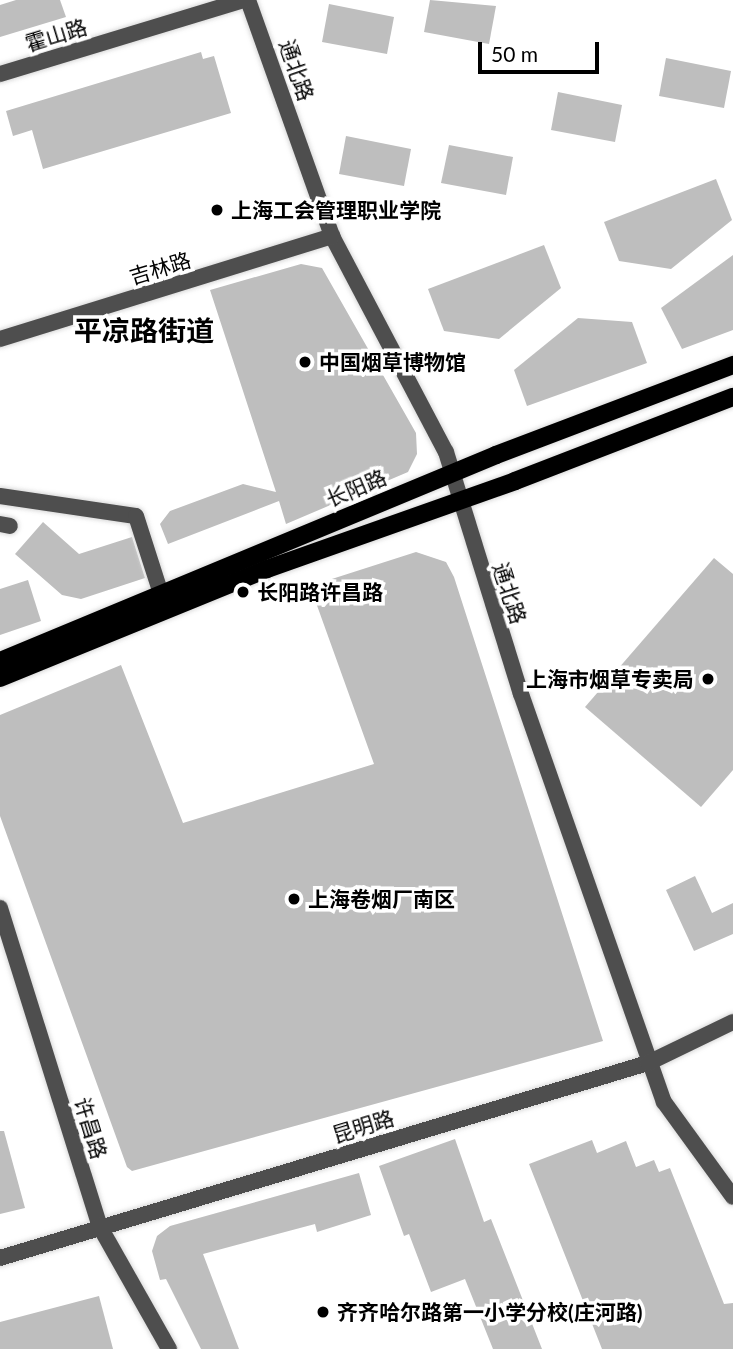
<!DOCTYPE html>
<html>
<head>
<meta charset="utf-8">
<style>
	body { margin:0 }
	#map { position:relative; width:733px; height:1349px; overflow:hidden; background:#fff; font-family:Lato,"Noto Sans SC",sans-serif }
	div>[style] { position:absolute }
	.building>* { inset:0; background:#bebebe }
	.roads { filter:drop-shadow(0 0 2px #dbdbdb) drop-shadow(0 0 2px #dbdbdb) }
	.minor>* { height:16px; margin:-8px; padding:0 8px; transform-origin:8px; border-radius:8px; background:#4e4e4e }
	.major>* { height:18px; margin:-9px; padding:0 9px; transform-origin:9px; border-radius:9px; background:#000 }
	.dots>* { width:19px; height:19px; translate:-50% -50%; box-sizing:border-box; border:4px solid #fff; border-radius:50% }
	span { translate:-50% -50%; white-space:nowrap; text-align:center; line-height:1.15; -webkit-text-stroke:7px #fff; paint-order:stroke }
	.street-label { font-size:21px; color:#000 }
	.poi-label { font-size:21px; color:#000; font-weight:700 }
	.left { translate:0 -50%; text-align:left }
	.right { translate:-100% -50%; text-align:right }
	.district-label { font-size:28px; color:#000; font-weight:700 }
	.scale { position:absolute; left:478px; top:42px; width:121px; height:32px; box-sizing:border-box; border:4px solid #000; border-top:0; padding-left:9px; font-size:21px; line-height:24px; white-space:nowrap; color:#000; -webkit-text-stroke:5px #fff; paint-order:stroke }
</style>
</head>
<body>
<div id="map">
	<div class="building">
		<div style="clip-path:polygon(16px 0,60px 0,66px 17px,0 37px,0 5px)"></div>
		<div style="clip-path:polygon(430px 0,496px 6px,489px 44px,424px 32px)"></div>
		<div style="clip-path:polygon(329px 4px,394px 17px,387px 54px,322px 42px)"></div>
		<div style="clip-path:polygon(201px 52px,203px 59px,214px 56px,231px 113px,43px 169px,32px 130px,13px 136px,6px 111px)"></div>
		<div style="clip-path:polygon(666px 58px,731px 71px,724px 108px,659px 96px)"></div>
		<div style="clip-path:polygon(558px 92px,622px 105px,615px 142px,551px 130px)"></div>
		<div style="clip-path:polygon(346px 136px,411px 149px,404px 186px,339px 174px)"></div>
		<div style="clip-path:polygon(449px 145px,513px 157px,506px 195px,441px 183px)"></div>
		<div style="clip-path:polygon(716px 179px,732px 220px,671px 269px,619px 261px,604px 222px)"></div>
		<div style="clip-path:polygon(544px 245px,561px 288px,499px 339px,444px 331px,428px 289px)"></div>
		<div style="clip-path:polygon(733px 255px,733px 330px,682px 349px,661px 308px)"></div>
		<div style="clip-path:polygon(301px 264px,322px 268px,416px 433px,417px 454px,408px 472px,286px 524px,279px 501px,168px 544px,160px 524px,170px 511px,243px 484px,276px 492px,210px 290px)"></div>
		<div style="clip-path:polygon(578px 318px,632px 322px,647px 363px,527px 406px,514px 370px)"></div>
		<div style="clip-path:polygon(43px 522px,79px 554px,132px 537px,145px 578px,81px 599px,62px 595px,15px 554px)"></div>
		<div style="clip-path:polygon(416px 552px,446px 562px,454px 577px,603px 1041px,132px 1171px,127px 1167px,0 816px,0 715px,121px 665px,183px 823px,374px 764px,310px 586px)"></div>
		<div style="clip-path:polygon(714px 558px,733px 574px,733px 770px,701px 807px,585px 707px)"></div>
		<div style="clip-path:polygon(28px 580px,41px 621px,0 635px,0 589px)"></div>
		<div style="clip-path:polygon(695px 876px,712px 913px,733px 903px,733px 934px,694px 951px,666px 890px)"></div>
		<div style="clip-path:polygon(0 1131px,4px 1131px,25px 1208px,0 1214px)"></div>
		<div style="clip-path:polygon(455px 1139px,484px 1222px,491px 1219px,542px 1349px,493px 1349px,465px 1279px,431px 1292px,409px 1234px,404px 1236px,379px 1166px)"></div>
		<div style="clip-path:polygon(592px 1140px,597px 1153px,626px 1141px,636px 1167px,654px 1160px,659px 1172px,670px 1168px,724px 1304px,733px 1303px,733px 1349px,602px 1349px,529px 1164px)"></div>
		<div style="clip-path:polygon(359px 1173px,371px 1215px,317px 1232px,315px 1224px,203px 1254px,239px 1349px,201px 1349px,166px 1279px,160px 1280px,152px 1251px,157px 1236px,170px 1226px)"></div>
		<div style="clip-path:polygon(99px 1296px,113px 1349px,0 1349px,0 1322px)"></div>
	</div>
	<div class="roads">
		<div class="minor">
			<div style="left:248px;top:0;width:251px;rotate:70.4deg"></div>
			<div style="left:332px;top:236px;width:244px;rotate:62.2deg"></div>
			<div style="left:446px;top:452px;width:253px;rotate:72.8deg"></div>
			<div style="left:521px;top:694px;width:432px;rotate:70.7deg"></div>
			<div style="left:664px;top:1102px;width:117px;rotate:54deg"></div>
			<div style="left:0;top:74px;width:255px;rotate:-16.9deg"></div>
			<div style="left:0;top:339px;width:348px;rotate:-17.2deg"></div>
			<div style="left:0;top:496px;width:137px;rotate:8.4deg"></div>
			<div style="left:136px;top:516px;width:82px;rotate:72.2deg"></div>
			<div style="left:0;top:524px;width:10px;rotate:11deg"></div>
			<div style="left:0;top:908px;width:334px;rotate:72.6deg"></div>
			<div style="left:100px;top:1227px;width:140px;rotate:60.5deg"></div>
			<div style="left:0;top:1258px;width:677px;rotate:-16.75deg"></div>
			<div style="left:648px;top:1063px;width:94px;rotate:-25.8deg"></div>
		</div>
		<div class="major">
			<div style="left:0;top:661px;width:537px;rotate:-22.55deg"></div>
			<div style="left:496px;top:455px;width:254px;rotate:-20.8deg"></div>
			<div style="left:0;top:678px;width:288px;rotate:-22.2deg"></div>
			<div style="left:267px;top:569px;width:263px;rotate:-19.5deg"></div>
			<div style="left:515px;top:481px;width:234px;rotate:-21.1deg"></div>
		</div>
	</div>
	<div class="dots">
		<div style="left:217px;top:210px;background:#000"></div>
		<div style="left:305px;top:362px;background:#000"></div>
		<div style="left:243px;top:592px;background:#000"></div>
		<div style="left:708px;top:679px;background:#000"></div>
		<div style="left:294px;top:899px;background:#000"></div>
		<div style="left:323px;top:1312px;background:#000"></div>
	</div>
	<div class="street-label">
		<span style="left:56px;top:35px;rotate:-17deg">霍山路</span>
		<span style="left:297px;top:70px;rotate:71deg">通北路</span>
		<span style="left:160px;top:268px;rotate:-17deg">吉林路</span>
		<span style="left:356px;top:488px;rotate:-23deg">长阳路</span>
		<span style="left:510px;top:593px;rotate:72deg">通北路</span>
		<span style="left:363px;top:1126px;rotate:-17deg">昆明路</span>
		<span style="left:91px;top:1128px;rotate:73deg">许昌路</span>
	</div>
	<div class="poi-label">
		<span class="left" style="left:231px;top:210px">上海工会管理职业学院</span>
		<span class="left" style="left:319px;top:362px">中国烟草博物馆</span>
		<span class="left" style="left:257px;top:592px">长阳路许昌路</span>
		<span class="right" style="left:694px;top:679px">上海市烟草专卖局</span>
		<span class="left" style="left:308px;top:899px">上海卷烟厂南区</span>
		<span class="left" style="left:337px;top:1312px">齐齐哈尔路第一小学分校(庄河路)</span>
	</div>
	<div class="district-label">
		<span style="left:144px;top:330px">平凉路街道</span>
	</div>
	<div class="scale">50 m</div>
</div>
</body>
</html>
